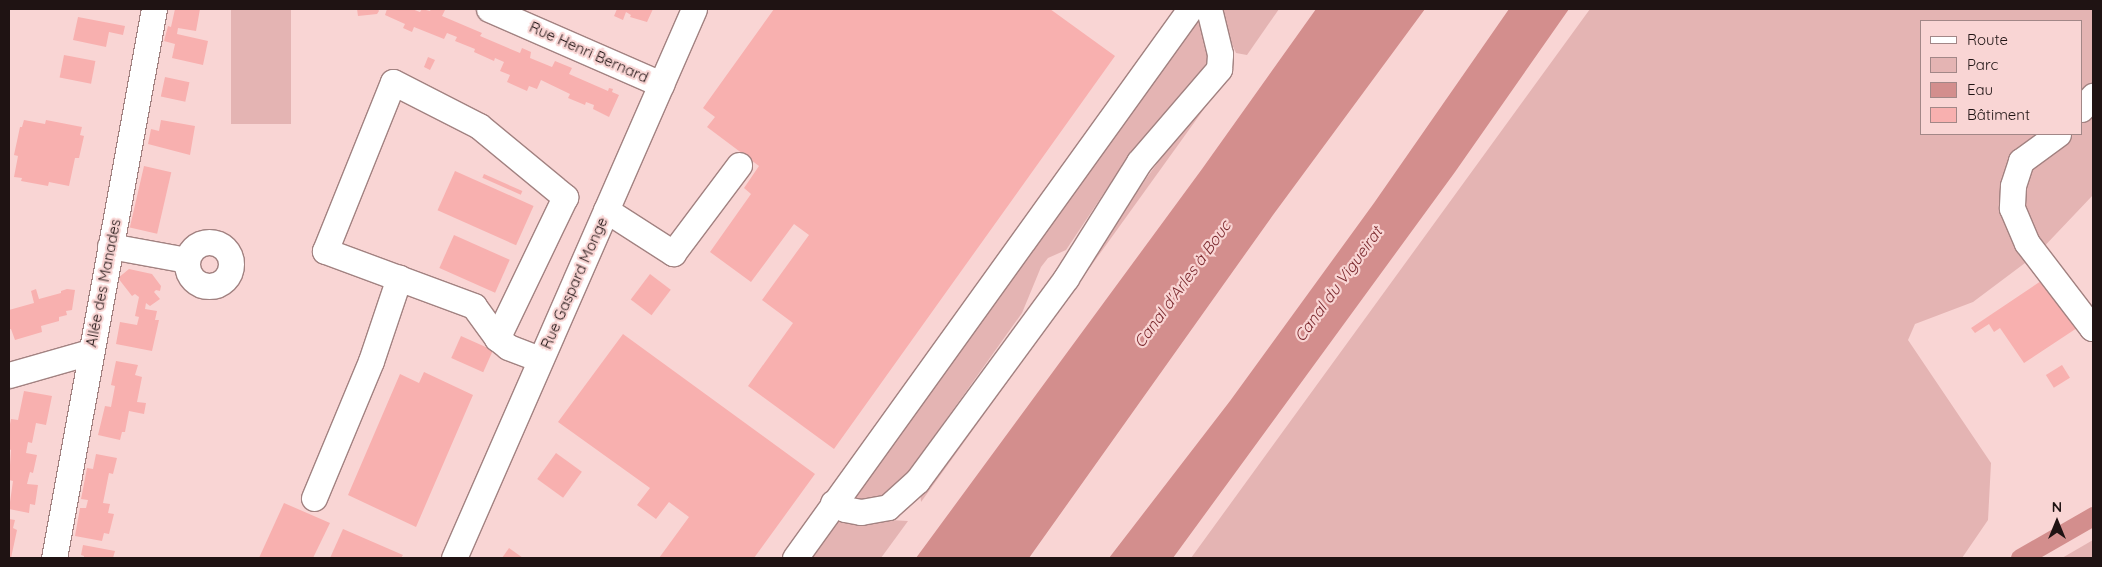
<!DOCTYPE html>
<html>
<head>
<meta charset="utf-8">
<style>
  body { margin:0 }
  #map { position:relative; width:2102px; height:567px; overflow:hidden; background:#f9d5d4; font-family:Quicksand,sans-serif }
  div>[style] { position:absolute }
  .green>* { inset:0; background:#e4b4b3; transform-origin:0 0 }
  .water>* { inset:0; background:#d38e8d }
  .canal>* { height:19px; margin:-9.5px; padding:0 9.5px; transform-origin:9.5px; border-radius:9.5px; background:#d38e8d }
  .building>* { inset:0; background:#f8b0af; transform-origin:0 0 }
  .roads { filter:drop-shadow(1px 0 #a28281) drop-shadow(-1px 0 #a28281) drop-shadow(0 1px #a28281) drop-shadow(0 -1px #a28281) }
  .minor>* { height:25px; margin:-12.5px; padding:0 12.5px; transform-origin:12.5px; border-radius:12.5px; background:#fff }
  .minor>.ring { margin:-12.5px; padding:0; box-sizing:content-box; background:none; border:25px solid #fff; border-radius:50% }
  span { translate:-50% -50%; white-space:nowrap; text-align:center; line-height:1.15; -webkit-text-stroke:4.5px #f9d5d4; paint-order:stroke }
  .street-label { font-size:15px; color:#1f1313 }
  .water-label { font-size:16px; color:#7c2a2f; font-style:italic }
  .frame { position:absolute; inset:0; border:10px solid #1f1313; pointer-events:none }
  .legend { position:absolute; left:1920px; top:20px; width:162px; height:115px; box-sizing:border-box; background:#f9d5d4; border:1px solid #a28787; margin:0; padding:6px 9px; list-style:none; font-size:15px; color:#1f1313 }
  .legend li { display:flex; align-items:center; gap:10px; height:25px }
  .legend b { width:25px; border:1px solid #a28787 }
  .north { position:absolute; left:2032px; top:497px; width:50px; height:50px; -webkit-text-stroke:4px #f9d5d4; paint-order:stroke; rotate:0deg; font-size:14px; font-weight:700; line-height:20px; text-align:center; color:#1f1313 }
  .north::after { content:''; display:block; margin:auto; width:18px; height:22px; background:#1f1313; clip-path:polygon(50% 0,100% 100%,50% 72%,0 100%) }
</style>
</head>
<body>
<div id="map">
  <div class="green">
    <i style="left:231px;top:9px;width:60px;height:115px"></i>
    <i style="clip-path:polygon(1216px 9px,1279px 9px,1247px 55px,1236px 53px)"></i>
    <i style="clip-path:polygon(evenodd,1590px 9px,2093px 9px,2093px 195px,2037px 254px,1973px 302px,1915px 324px,1908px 340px,1991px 463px,1988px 520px,1962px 558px,1191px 558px,1590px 9px,1921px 21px,2081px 21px,2081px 134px,1921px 134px,1921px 21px)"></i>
    <i style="clip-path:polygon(1198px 15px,1209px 54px,1205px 67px,1116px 175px,1066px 250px,1048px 258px,1041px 267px,1022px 313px,940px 428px,909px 478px,884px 500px,855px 506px,851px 488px)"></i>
    <i style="clip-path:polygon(1222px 74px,1227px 77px,921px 502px,920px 490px)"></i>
    <i style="clip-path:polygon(854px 518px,908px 521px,881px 558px,802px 558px,838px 519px)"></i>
    <i style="clip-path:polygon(2093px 540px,2093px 558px,2062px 558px)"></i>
  </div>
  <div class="water">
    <i style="clip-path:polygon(1316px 9px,1425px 9px,1273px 215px,1029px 558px,916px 558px,1202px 169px)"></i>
    <i style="clip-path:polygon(1509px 9px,1569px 9px,1455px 172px,1173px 558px,1109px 558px,1230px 401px,1374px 203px)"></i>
  </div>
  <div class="canal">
    <i style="left:2020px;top:558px;width:84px;rotate:-29.9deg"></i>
  </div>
  <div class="building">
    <i style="clip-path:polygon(175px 9px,200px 9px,196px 31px,178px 28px,177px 34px,208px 41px,203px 65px,172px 58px,175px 44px,164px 41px,168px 26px,171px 27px)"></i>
    <i style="clip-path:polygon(357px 9px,378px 9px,379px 11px,377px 14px,358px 16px)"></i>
    <i style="clip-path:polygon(387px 9px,412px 9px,420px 12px,422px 9px,430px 11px,431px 9px,441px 9px,445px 10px,442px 16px,482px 33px,480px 36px,520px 53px,522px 48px,531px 52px,530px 58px,552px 67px,555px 61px,572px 68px,569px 74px,608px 91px,609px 88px,613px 89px,612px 92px,619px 95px,609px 117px,593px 109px,594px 105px,586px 102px,585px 105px,568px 98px,570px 94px,541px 80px,537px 89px,529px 86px,527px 91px,507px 82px,510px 75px,500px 71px,504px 62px,495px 58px,494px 61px,474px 52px,475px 49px,455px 41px,457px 37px,447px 33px,444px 39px,414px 27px,412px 32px,403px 28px,405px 24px,385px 15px)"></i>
    <i style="clip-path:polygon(617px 9px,653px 9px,647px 22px,630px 17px,631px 15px,626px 12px,623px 20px,614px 16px)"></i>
    <i style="clip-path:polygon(774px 9px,1050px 9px,1115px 56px,834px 449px,748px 386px,793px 323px,762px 300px,809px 235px,794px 224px,751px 282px,710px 252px,751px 194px,744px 188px,759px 166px,707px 127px,715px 117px,703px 108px)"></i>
    <i style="clip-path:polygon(78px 17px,125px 26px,123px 35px,109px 32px,106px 47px,73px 40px)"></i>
    <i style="left:64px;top:55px;width:32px;height:23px;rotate:11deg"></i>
    <i style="clip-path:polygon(428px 57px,435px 60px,430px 70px,424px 67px)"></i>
    <i style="left:165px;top:77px;width:25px;height:20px;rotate:12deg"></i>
    <i style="clip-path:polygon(24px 120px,45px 124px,46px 120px,82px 127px,80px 135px,84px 136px,79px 158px,75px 158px,69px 186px,49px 182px,48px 186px,21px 181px,22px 178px,14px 177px,18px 156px,14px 155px,20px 127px,22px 127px)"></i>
    <i style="clip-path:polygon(161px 120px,195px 126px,190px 155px,148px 144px,151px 129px,159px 131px)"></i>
    <i style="left:144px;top:166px;width:28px;height:63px;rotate:13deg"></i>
    <i style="left:455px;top:171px;width:86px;height:43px;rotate:24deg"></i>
    <i style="left:484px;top:174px;width:42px;height:4px;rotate:24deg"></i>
    <i style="left:454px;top:235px;width:61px;height:36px;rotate:24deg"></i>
    <i style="clip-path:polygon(129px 269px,152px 274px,161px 286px,160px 291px,156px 290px,154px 292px,160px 299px,150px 306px,146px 303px,145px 309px,157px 311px,155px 320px,159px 320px,152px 351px,116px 344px,120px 322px,137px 325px,139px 317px,135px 316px,139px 297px,135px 294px,132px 296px,118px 278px)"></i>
    <i style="left:650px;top:274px;width:26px;height:32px;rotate:37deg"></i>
    <i style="clip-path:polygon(2044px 279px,2077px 328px,2024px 363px,2000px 328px,1994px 332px,1989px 324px,1975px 333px,1971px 328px)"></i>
    <i style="clip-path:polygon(36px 289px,39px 299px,61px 293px,61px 291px,67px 289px,75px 290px,72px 310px,66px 311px,67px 315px,59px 317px,59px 321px,41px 326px,42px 332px,15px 340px,11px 329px,9px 329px,9px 310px,34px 303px,31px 291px)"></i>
    <i style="clip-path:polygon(623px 334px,815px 474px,754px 558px,659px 558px,689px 517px,669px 502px,656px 519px,637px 505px,650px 488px,558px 422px)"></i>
    <i style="left:461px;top:336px;width:35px;height:24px;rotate:24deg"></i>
    <i style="clip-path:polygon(116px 361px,138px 365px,135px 375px,142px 377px,137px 402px,146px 403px,144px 414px,129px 411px,125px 432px,122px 432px,120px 440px,98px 435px,105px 406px,111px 407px,115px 386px,111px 385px)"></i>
    <i style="left:2062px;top:365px;width:15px;height:19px;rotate:58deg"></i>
    <i style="clip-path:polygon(424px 372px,473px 395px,416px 527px,348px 495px,400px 374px,419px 383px)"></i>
    <i style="clip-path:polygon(24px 391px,52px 396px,46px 425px,36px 423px,32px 443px,28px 442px,26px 453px,37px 455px,33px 473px,30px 472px,27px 484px,38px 485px,35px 505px,30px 504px,29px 513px,9px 509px,13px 481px,9px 480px,11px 450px,9px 449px,9px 429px,11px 419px,18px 420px)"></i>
    <i style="left:556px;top:453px;width:32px;height:32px;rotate:36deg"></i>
    <i style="clip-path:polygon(96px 454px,117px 458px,113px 474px,109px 473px,103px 503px,110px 504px,108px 513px,114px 514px,109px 534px,104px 533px,102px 541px,75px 536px,80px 508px,86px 508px,88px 500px,81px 499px,87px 468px,93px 469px)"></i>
    <i style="clip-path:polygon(284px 503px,330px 523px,313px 558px,259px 558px)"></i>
    <i style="clip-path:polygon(9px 519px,15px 520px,13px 528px,17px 530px,11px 558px,9px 558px)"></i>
    <i style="clip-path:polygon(343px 529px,403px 555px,401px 558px,330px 558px)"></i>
    <i style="clip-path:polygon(83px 545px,115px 551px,113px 558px,84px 558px,84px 556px,81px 555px)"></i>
    <i style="clip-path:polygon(509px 548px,523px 558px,502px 558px)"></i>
  </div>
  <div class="roads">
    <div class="minor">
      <i style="left:489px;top:9px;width:188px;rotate:23.6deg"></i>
      <i style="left:2081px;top:109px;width:18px;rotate:-47deg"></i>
      <i style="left:2058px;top:134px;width:46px;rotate:143.9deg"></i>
      <i style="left:2021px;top:161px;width:26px;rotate:108deg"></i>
      <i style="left:2013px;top:186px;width:22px;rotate:93deg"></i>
      <i style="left:2012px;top:208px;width:38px;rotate:67deg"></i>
      <i style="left:2027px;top:243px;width:107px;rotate:52.6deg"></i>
      <i style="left:2092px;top:328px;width:1px;rotate:-45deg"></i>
      <i style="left:606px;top:210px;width:80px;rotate:32.7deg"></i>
      <i style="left:673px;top:253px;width:110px;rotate:-53.1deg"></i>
      <i class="ring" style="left:187px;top:242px;width:19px;height:19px"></i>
      <i style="left:110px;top:246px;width:78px;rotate:10.3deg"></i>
      <i style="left:497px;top:338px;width:39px;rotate:-126deg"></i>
      <i style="left:474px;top:306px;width:159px;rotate:-159.7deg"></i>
      <i style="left:325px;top:251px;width:182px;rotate:-68.1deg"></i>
      <i style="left:393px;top:82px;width:97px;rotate:27.1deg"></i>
      <i style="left:479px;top:126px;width:112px;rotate:39.5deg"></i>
      <i style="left:565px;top:197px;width:157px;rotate:115.7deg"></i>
      <i style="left:497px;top:338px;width:14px;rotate:39deg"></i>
      <i style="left:508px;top:347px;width:34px;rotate:21deg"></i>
      <i style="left:9px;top:375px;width:84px;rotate:-15.9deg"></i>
      <i style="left:314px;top:498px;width:148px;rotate:-67.4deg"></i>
      <i style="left:371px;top:361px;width:88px;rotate:-71.4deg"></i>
      <i style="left:833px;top:503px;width:13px;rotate:27deg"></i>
      <i style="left:845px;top:509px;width:16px;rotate:11deg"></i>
      <i style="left:861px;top:512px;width:27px;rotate:-10deg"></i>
      <i style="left:888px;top:507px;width:39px;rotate:-42deg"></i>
      <i style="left:917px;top:481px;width:252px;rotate:-53.7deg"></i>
      <i style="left:1066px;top:278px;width:137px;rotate:-57.8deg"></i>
      <i style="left:1139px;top:162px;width:123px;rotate:-49.3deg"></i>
      <i style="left:1219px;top:69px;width:15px;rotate:-86deg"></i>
      <i style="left:1220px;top:54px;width:46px;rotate:-103.7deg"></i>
      <i style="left:54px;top:558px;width:558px;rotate:-79.68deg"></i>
      <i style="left:454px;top:558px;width:599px;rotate:-66.39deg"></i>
      <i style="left:795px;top:558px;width:676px;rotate:-54.27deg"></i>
    </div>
  </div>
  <div class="street-label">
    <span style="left:589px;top:52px;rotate:24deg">Rue Henri Bernard</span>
    <span style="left:103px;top:283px;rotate:-79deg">Allée des Manades</span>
    <span style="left:574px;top:283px;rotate:-66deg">Rue Gaspard Monge</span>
  </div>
  <div class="water-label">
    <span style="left:1182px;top:284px;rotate:-54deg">Canal d'Arles à Bouc</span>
    <span style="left:1338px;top:284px;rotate:-54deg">Canal du Vigueirat</span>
  </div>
  <div class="frame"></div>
  <ul class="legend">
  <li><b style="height:6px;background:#fff"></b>Route</li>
  <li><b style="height:14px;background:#e4b4b3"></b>Parc</li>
  <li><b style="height:14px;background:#d38e8d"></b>Eau</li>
  <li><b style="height:14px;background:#f8b0af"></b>Bâtiment</li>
  </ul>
  <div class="north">N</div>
</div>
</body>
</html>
